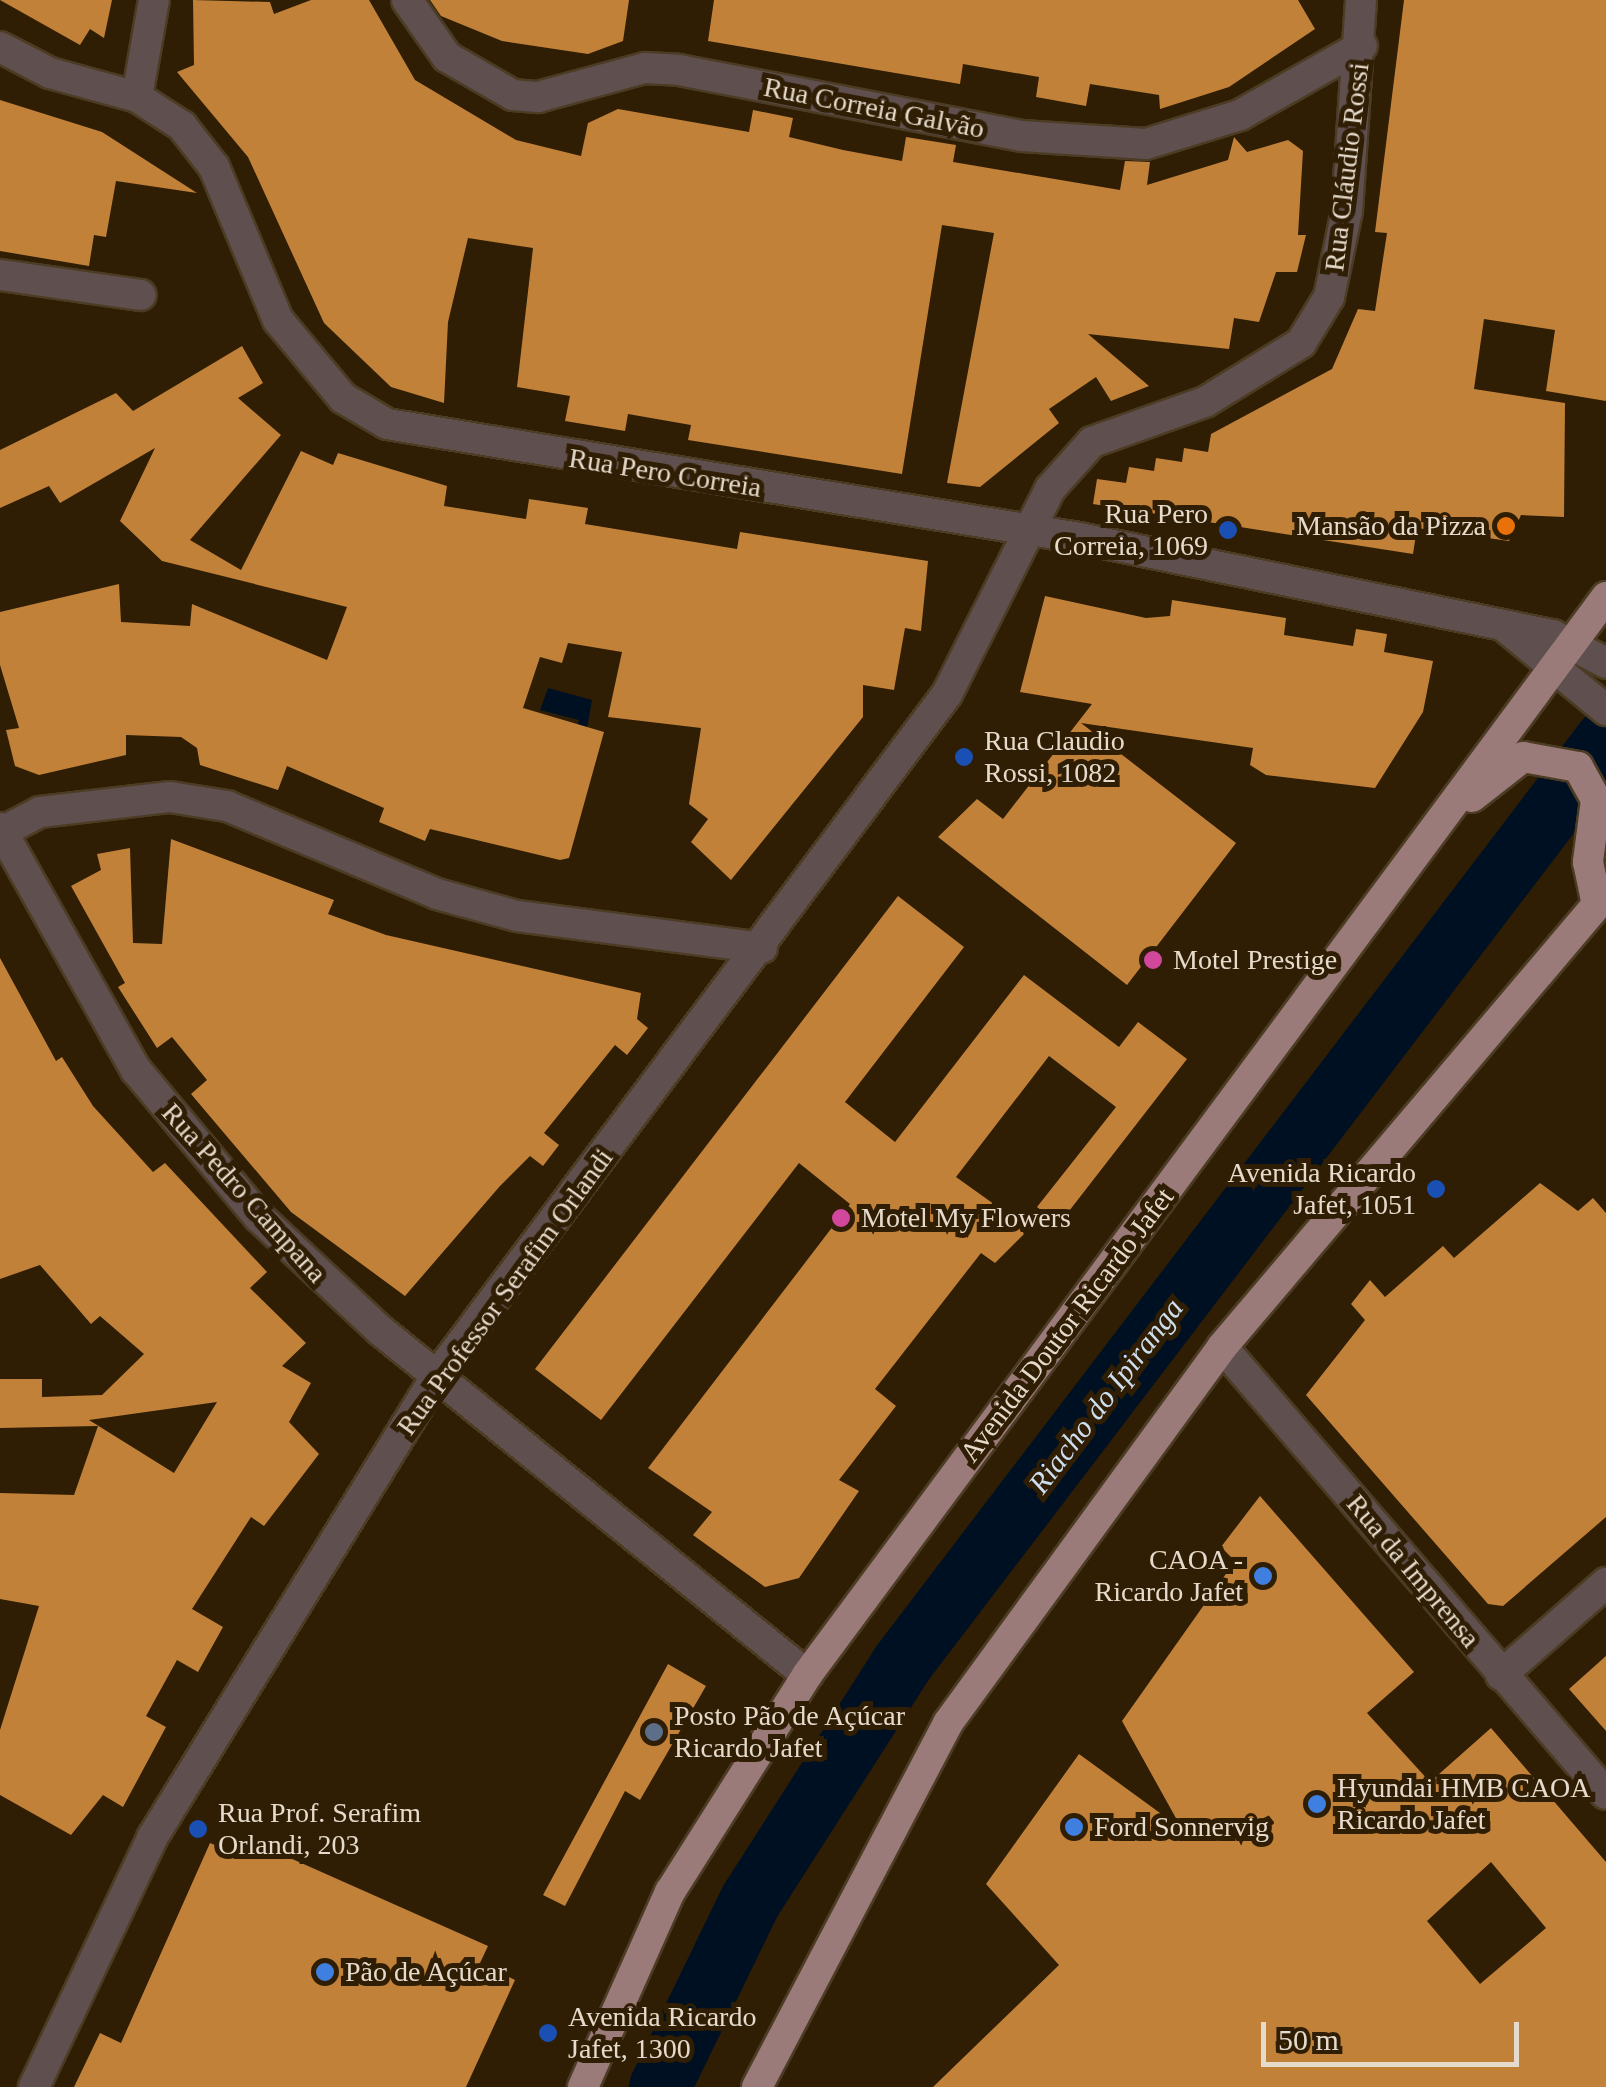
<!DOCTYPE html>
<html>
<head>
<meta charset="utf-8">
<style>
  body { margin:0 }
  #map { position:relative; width:1606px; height:2087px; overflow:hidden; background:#2f1e04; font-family:Georgia,serif }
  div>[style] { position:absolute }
  .water>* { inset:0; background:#001023 }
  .river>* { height:62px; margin:-31px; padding:0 31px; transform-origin:31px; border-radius:31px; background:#001023 }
  .building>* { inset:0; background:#c28139 }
  .roads { filter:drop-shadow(2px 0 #4c3c24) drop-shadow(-2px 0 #4c3c24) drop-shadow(0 2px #4c3c24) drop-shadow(0 -2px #4c3c24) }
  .minor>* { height:30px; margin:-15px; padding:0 15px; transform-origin:15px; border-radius:15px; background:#5f4f4e }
  .major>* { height:30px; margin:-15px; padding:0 15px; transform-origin:15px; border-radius:15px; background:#9b7b79 }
  .dots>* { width:28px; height:28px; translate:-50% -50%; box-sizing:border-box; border:5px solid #2f1e04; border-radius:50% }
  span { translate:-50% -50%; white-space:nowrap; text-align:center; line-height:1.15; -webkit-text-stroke:10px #2f1e04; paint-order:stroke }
  .street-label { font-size:28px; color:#e5dacb }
  .poi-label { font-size:28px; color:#e5dacb }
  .right { translate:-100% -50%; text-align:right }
  .left { translate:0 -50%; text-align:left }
  .water-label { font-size:30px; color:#cddeef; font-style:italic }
  .scale { position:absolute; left:1261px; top:2022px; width:258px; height:45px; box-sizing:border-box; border:5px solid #e5dacb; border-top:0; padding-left:12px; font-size:30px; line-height:35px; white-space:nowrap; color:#e5dacb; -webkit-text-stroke:8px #2f1e04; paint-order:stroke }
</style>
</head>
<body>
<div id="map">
  <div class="water">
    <i style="clip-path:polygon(548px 688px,592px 700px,586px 734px,576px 731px,579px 720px,540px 710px)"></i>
  </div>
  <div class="river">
    <i style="left:660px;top:2087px;width:208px;rotate:-64.1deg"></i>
    <i style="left:751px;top:1900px;width:279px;rotate:-57.4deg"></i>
    <i style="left:901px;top:1665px;width:1163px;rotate:-52.69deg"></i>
  </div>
  <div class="building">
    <i style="clip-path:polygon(0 0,112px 0,104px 38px,90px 29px,80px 45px)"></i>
    <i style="clip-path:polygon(193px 0,270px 2px,274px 14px,311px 0,369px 0,415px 80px,516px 140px,581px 156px,588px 123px,618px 109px,749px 132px,753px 110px,793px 118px,789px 137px,843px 150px,902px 161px,906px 137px,956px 145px,953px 162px,1120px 190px,1125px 161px,1150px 162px,1147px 185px,1228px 160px,1234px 137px,1247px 152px,1288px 140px,1303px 151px,1298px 235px,1306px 235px,1297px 272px,1276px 272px,1259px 322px,1234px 318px,1229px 349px,1088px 334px,1149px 386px,1111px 401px,1096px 377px,1049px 409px,1059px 423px,980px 487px,947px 483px,994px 233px,942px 225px,902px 474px,688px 440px,691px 425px,628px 414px,625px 431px,565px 421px,570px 396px,517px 387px,533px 248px,468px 238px,448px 322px,444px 403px,391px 387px,324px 323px,248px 157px,177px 72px,194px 65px)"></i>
    <i style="clip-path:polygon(430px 0,629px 0,623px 41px,588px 54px,502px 41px,441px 16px)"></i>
    <i style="clip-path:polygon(714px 0,1298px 0,1315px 29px,1229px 87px,1160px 109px,1159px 95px,1090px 84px,1086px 106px,1036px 97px,1039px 77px,963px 64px,960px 84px,708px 41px)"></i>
    <i style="clip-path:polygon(1404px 0,1606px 0,1606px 401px,1546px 391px,1555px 330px,1484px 319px,1474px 389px,1565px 403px,1564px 517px,1521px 515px,1509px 541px,1417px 528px,1413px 554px,1093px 504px,1097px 479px,1126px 483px,1129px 467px,1154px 471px,1156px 458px,1182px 462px,1184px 448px,1208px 452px,1211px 434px,1332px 369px,1358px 309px,1375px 311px,1387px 233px,1375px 232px)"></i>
    <i style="clip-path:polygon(0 100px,102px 132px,197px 193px,116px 181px,106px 237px,94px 235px,89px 266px,0 251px)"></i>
    <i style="clip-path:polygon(242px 346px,263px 383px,238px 398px,281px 435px,190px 540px,241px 570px,301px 451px,333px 465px,338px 453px,447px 486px,444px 506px,526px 519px,529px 499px,588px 508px,585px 524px,737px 549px,740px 532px,928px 561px,921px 631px,905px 628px,894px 690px,863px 685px,863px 717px,731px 880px,691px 842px,708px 819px,689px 804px,701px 728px,608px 717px,622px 652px,568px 643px,562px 663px,540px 657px,523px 708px,604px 732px,569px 858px,560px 860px,430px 829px,425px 841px,379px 822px,384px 808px,287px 766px,278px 790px,200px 765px,197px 748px,181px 737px,126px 735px,126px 755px,39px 775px,15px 766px,6px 730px,19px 728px,0 665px,0 612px,119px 584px,121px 622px,190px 626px,192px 604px,327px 660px,347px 607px,162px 561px,120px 521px,155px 448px,60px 503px,49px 486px,0 508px,0 450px,116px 393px,133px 411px)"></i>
    <i style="clip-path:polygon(1045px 596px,1146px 618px,1170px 616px,1172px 600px,1286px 618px,1284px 635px,1353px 646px,1356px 629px,1387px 634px,1384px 652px,1433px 661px,1423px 712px,1375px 788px,1266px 775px,1250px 765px,1253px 748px,1081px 723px,1236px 843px,1127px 985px,938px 837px,977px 799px,1003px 819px,1092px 704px,1020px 692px)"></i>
    <i style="clip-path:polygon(171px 839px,334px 900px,328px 914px,386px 935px,641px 993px,637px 1019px,648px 1028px,627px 1055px,615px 1045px,544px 1133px,559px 1145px,543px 1166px,530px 1156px,500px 1186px,405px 1296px,291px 1212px,191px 1094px,207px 1080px,172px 1037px,157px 1048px,118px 987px,125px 983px,71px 886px,101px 870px,97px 854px,130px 848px,133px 943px,162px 944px)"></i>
    <i style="clip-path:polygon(898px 896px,964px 947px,845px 1102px,895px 1142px,1024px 975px,1119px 1047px,1138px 1022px,1187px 1059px,1059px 1224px,1037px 1207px,1116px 1107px,1049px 1056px,956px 1177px,1029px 1229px,995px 1263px,981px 1253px,875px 1389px,896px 1406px,839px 1480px,859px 1491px,799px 1578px,765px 1587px,693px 1535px,712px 1512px,648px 1468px,850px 1204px,799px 1163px,601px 1420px,535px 1369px)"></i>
    <i style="clip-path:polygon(evenodd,0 958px,56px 1061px,62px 1057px,93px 1106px,153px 1172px,165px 1163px,267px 1272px,250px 1288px,306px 1343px,282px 1366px,311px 1383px,289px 1422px,319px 1454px,264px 1526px,251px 1517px,192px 1609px,223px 1627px,198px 1672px,177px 1660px,146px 1716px,166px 1727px,123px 1807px,103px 1795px,71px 1835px,0 1795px,0 1730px,39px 1606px,0 1599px,0 1493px,74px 1495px,98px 1426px,0 1428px,0 1379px,42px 1379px,42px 1397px,102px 1395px,144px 1354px,100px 1316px,91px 1324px,40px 1265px,0 1279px,0 958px,217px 1402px,174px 1473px,89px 1420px,217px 1402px)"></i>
    <i style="clip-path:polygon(1540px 1183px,1578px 1211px,1593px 1198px,1606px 1213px,1606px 1517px,1503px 1606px,1488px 1604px,1306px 1395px,1365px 1320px,1351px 1304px,1370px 1280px,1385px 1297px,1443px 1246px,1454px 1258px)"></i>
    <i style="clip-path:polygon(evenodd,1260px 1496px,1414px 1672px,1367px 1713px,1430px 1782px,1491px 1728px,1606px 1862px,1606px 2087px,933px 2087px,1059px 1965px,986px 1884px,1079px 1754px,1182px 1829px,1122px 1721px,1235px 1561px,1221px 1547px,1260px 1496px,1491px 1862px,1546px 1928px,1480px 1984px,1427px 1921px,1491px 1862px)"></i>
    <i style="clip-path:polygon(1606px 1656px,1606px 1731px,1569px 1689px)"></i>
    <i style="clip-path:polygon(668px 1664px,706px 1686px,640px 1800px,625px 1791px,565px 1906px,543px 1895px)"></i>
    <i style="clip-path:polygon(247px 1839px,488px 1946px,480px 1963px,515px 1980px,466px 2087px,74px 2087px,100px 2033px,121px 2043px,210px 1843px,240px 1855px)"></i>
  </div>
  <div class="roads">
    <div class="minor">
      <i style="left:407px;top:0;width:70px;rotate:54.9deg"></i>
      <i style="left:447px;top:57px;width:76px;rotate:29.9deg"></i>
      <i style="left:513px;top:95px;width:25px;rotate:5deg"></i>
      <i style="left:538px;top:97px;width:111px;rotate:-15.2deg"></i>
      <i style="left:645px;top:68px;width:34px;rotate:3deg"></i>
      <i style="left:679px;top:70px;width:349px;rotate:10.9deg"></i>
      <i style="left:1022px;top:136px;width:124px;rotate:3.7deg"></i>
      <i style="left:1146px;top:144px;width:98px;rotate:-17.1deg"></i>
      <i style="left:1240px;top:115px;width:140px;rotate:-29.5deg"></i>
      <i style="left:0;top:47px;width:56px;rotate:27.5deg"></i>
      <i style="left:50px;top:73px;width:90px;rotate:15.4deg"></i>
      <i style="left:137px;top:97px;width:54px;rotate:32.8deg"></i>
      <i style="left:182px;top:126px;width:52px;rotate:52deg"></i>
      <i style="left:214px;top:167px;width:166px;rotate:67.3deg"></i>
      <i style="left:278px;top:320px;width:102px;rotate:50.2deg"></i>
      <i style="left:343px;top:398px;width:51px;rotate:30.6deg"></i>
      <i style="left:387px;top:424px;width:701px;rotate:9.35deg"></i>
      <i style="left:1079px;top:538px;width:484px;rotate:11.6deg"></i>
      <i style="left:1553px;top:635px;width:60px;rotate:27.8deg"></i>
      <i style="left:137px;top:97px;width:98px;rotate:-80.1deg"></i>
      <i style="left:0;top:275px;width:142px;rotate:8.1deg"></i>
      <i style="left:1505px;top:627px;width:131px;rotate:39.4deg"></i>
      <i style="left:0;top:828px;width:278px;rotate:60.7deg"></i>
      <i style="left:136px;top:1070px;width:192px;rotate:50.1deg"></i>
      <i style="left:259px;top:1217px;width:167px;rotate:43.1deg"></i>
      <i style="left:381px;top:1331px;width:548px;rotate:38.92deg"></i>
      <i style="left:0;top:833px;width:45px;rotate:-27.7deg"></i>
      <i style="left:40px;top:812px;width:131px;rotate:-6.6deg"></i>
      <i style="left:170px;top:797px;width:58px;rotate:9deg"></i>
      <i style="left:227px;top:806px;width:228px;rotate:22.7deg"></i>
      <i style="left:437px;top:894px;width:83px;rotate:15.4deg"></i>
      <i style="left:517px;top:916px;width:247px;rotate:7.4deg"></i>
      <i style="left:1222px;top:1347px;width:589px;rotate:49.34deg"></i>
      <i style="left:1501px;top:1675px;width:140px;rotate:-41.2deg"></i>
      <i style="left:34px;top:2087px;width:276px;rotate:-64.6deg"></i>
      <i style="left:152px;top:1838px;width:541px;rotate:-58.36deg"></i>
      <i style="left:436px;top:1377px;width:853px;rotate:-53.2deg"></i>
      <i style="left:947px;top:694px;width:229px;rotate:-63.3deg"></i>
      <i style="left:1050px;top:489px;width:63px;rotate:-48.2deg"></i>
      <i style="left:1092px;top:442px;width:120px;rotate:-19.5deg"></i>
      <i style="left:1205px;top:402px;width:113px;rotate:-31.6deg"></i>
      <i style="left:1301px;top:343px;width:54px;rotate:-58.7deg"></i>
      <i style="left:1329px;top:297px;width:88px;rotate:-78.2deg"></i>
      <i style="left:1347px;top:211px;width:211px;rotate:-86.2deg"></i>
    </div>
    <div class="major">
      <i style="left:1472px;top:797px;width:65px;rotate:-38.1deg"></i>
      <i style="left:1523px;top:757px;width:56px;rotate:10.3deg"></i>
      <i style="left:1578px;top:767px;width:38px;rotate:61deg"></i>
      <i style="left:1596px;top:800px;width:63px;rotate:97.4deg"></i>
      <i style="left:1588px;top:862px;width:44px;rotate:78.2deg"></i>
      <i style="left:583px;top:2087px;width:214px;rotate:-66deg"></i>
      <i style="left:670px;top:1892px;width:257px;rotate:-57.7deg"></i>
      <i style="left:807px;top:1675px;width:1342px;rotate:-53.45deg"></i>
      <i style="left:757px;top:2087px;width:411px;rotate:-62.3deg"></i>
      <i style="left:948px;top:1723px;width:465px;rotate:-53.9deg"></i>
      <i style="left:1222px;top:1347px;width:594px;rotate:-49.71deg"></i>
    </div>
  </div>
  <div class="dots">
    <i style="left:1506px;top:526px;background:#e8710a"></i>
    <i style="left:1228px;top:530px;background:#1a4fb4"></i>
    <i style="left:964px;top:757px;background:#1a4fb4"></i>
    <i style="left:1153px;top:960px;background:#d1479c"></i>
    <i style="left:1436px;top:1189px;background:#1a4fb4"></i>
    <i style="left:841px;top:1218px;background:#d1479c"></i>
    <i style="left:1263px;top:1576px;background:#3f7fe0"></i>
    <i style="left:654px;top:1732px;background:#5c6f8a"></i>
    <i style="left:1317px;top:1804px;background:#3f7fe0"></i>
    <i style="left:1074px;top:1827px;background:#3f7fe0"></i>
    <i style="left:198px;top:1829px;background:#1a4fb4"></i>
    <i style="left:325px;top:1972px;background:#3f7fe0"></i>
    <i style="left:548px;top:2033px;background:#1a4fb4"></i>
  </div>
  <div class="street-label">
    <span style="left:874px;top:108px;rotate:11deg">Rua Correia Galvão</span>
    <span style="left:1347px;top:167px;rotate:-83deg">Rua Cláudio Rossi</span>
    <span style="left:665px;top:473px;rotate:9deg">Rua Pero Correia</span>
    <span style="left:244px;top:1193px;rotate:48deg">Rua Pedro Campana</span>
    <span style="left:505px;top:1292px;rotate:-54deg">Rua Professor Serafim Orlandi</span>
    <span style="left:1067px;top:1325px;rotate:-53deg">Avenida Doutor Ricardo Jafet</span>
    <span style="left:1413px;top:1571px;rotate:50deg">Rua da Imprensa</span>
  </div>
  <div class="poi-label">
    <span class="right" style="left:1208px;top:530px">Rua Pero<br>Correia, 1069</span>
    <span class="right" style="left:1486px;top:526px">Mansão da Pizza</span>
    <span class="left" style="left:984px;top:757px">Rua Claudio<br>Rossi, 1082</span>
    <span class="left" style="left:1173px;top:960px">Motel Prestige</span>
    <span class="right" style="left:1416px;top:1189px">Avenida Ricardo<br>Jafet, 1051</span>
    <span class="left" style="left:861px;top:1218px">Motel My Flowers</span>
    <span class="right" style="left:1243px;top:1576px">CAOA -<br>Ricardo Jafet</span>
    <span class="left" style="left:674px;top:1732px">Posto Pão de Açúcar<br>Ricardo Jafet</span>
    <span class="left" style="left:1337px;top:1804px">Hyundai HMB CAOA<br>Ricardo Jafet</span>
    <span class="left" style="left:218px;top:1829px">Rua Prof. Serafim<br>Orlandi, 203</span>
    <span class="left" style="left:1094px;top:1827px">Ford Sonnervig</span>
    <span class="left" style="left:345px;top:1972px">Pão de Açúcar</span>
    <span class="left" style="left:568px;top:2033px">Avenida Ricardo<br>Jafet, 1300</span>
  </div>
  <div class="water-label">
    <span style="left:1106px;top:1396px;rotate:-53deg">Riacho do Ipiranga</span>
  </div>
  <div class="scale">50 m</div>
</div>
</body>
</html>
